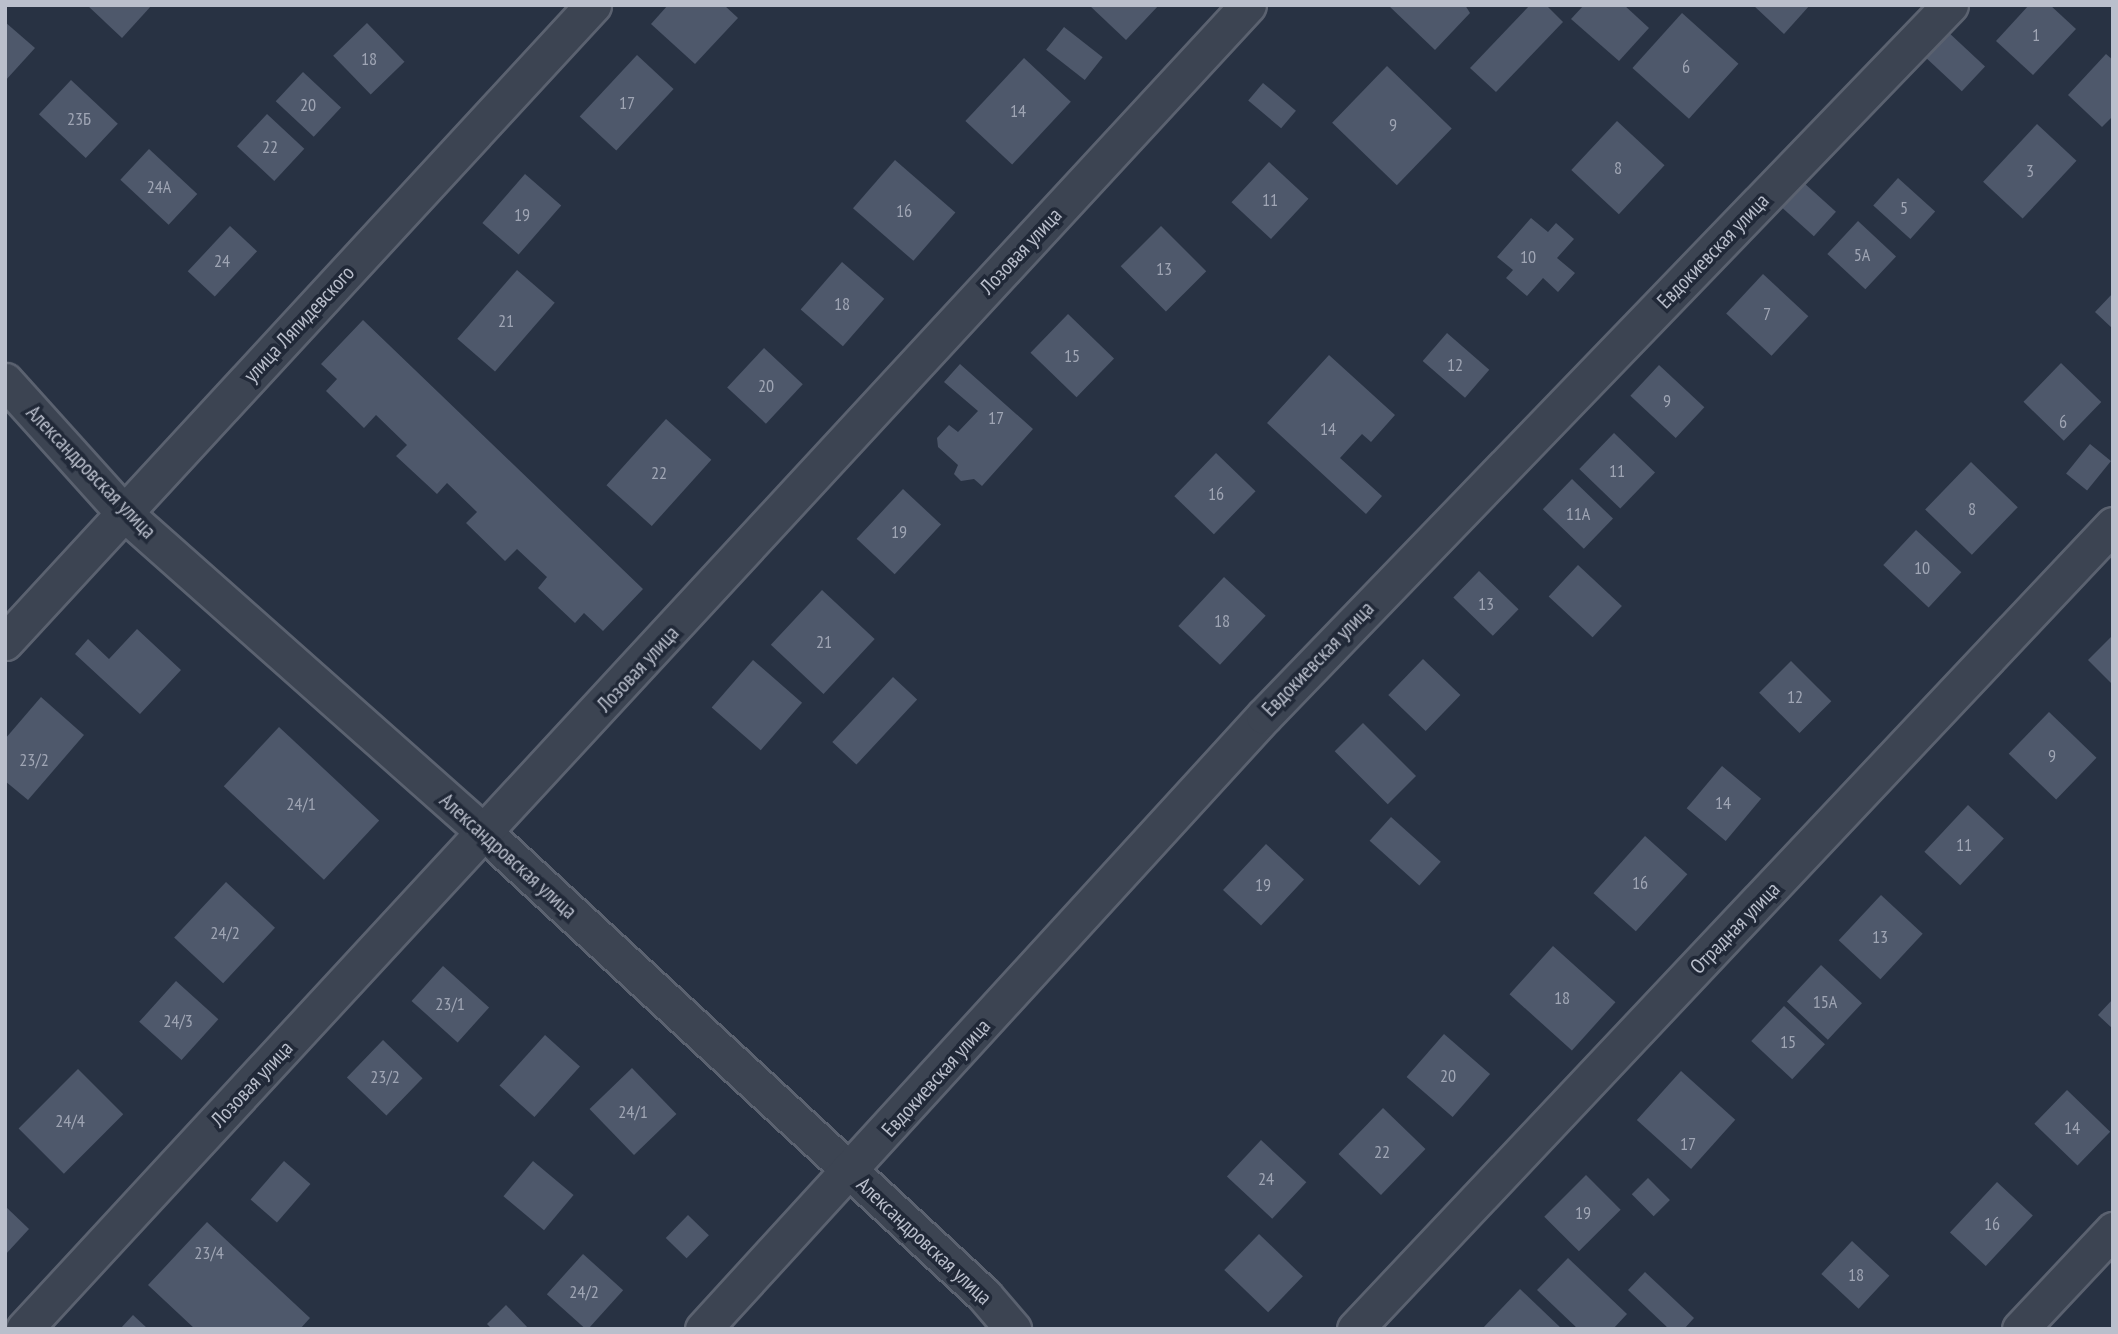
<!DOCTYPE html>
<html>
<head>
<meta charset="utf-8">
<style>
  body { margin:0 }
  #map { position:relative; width:2118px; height:1334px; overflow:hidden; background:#283243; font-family:"PT Sans Narrow",sans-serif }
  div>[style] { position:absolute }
  .building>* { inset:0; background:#4e586b; transform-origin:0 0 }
  .roads { filter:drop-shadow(2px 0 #5b6270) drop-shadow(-2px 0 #5b6270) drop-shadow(0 2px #5b6270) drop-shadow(0 -2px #5b6270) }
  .minor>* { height:35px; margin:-17.5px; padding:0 17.5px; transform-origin:17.5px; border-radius:17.5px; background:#3c4452 }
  span { translate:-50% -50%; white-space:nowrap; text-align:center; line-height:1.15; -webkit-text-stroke:7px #212938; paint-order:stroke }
  .number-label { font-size:18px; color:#9fa5b4 }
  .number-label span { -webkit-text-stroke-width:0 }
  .street-label { font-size:21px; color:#babfcc }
  .frame { position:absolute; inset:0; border:7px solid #babfcc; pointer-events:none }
</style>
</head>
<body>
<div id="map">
  <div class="building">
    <i style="clip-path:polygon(87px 5px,152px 5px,122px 38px)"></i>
    <i style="clip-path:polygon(668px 5px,724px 5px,738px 18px,695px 64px,651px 24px)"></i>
    <i style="clip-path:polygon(1089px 5px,1159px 5px,1126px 40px)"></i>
    <i style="clip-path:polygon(1388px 5px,1465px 5px,1470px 13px,1435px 50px)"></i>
    <i style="clip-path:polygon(1530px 5px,1546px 5px,1563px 22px,1496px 92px,1470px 68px)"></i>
    <i style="clip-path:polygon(1584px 5px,1624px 5px,1649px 28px,1619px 61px,1571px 19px)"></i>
    <i style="clip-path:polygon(1753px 5px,1810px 5px,1784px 34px)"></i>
    <i style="clip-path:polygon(2029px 5px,2050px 5px,2076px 29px,2033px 75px,1996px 41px)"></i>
    <i style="left:1682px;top:13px;width:76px;height:74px;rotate:42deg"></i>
    <i style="clip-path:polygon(5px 22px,35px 48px,5px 81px)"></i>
    <i style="left:367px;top:23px;width:54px;height:47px;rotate:46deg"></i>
    <i style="left:1064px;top:27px;width:49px;height:29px;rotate:38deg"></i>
    <i style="left:1947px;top:31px;width:52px;height:34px;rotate:43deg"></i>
    <i style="clip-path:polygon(2106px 54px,2113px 60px,2113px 116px,2102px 127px,2068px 95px)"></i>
    <i style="left:637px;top:55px;width:50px;height:84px;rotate:43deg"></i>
    <i style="left:1024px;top:58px;width:64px;height:86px;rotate:43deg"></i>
    <i style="left:1387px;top:66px;width:90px;height:79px;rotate:44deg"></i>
    <i style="left:303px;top:72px;width:52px;height:40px;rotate:43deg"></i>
    <i style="left:71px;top:80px;width:64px;height:47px;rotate:43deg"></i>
    <i style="left:1263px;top:83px;width:43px;height:23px;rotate:40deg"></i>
    <i style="left:267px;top:114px;width:51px;height:44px;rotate:43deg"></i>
    <i style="left:1617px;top:121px;width:65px;height:67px;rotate:43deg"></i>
    <i style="left:2037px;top:124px;width:54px;height:79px;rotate:43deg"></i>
    <i style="left:149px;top:149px;width:66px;height:42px;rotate:43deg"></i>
    <i style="left:895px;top:160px;width:80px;height:64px;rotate:41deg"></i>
    <i style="left:1269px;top:162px;width:54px;height:55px;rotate:43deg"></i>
    <i style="left:525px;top:174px;width:48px;height:65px;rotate:41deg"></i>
    <i style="left:1898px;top:178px;width:50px;height:37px;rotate:42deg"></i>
    <i style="left:1804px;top:183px;width:43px;height:33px;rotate:42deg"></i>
    <i style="clip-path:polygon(1531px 218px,1548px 232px,1556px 223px,1574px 239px,1557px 258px,1575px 273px,1558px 292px,1543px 278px,1527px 296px,1506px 278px,1513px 270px,1497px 257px)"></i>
    <i style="left:1858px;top:221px;width:52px;height:45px;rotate:43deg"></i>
    <i style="left:230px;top:226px;width:37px;height:62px;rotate:43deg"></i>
    <i style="left:1161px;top:226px;width:64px;height:57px;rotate:45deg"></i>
    <i style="left:842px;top:262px;width:56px;height:63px;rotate:41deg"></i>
    <i style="left:517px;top:270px;width:50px;height:91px;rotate:41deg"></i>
    <i style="left:1763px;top:274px;width:62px;height:54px;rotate:43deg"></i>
    <i style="clip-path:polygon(2113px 293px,2113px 329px,2095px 312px)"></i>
    <i style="left:1068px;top:314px;width:64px;height:54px;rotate:44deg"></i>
    <i style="clip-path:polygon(363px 320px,643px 589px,603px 631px,584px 613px,575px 623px,538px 588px,547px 577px,517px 549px,505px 561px,466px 523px,477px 512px,447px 483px,437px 494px,396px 456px,407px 445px,376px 415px,364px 428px,326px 391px,337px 379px,321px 364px)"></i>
    <i style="left:1447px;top:333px;width:56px;height:37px;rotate:41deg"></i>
    <i style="left:764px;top:348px;width:53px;height:54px;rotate:43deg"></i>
    <i style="clip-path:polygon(1329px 355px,1395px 415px,1371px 442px,1362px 434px,1340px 458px,1382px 496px,1366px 514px,1267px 423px)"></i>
    <i style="left:2061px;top:363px;width:56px;height:54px;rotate:44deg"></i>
    <i style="clip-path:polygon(960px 364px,1033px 429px,982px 486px,974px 479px,961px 481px,954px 474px,958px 465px,938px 447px,937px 438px,949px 425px,958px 432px,978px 411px,944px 382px)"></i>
    <i style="left:1659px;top:365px;width:62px;height:42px;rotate:43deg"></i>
    <i style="left:666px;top:419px;width:61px;height:89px;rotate:42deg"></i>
    <i style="left:1614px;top:433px;width:57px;height:50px;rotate:44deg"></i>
    <i style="left:2090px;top:444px;width:27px;height:38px;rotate:39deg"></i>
    <i style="left:1216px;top:453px;width:55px;height:60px;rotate:44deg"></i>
    <i style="left:1971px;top:462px;width:65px;height:66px;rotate:44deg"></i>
    <i style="left:1572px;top:479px;width:57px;height:42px;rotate:44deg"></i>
    <i style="left:903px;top:489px;width:52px;height:68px;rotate:43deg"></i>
    <i style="left:1916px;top:530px;width:62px;height:48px;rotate:43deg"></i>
    <i style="left:1578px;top:565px;width:60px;height:43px;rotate:43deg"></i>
    <i style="left:1479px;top:571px;width:55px;height:37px;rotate:44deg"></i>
    <i style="left:1224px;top:577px;width:57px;height:67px;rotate:43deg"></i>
    <i style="left:822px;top:590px;width:72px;height:75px;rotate:43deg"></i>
    <i style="clip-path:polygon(137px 629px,181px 670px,140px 714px,75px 654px,88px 639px,109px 659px)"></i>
    <i style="clip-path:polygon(2113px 635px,2113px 685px,2088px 660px)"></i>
    <i style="left:1423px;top:659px;width:52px;height:50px;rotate:44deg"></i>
    <i style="left:753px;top:660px;width:65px;height:63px;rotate:41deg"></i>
    <i style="left:1791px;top:661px;width:57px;height:45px;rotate:45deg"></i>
    <i style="left:893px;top:677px;width:33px;height:89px;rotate:43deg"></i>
    <i style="clip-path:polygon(41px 697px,84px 735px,28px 800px,5px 781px,5px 739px)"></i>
    <i style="left:2049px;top:712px;width:66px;height:58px;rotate:44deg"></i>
    <i style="left:1363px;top:723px;width:75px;height:40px;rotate:45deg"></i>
    <i style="left:279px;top:727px;width:137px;height:81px;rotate:43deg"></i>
    <i style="left:1722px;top:766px;width:51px;height:55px;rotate:40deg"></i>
    <i style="left:1968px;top:805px;width:49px;height:64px;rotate:43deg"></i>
    <i style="left:1391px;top:817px;width:67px;height:32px;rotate:42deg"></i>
    <i style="left:1645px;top:836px;width:57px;height:77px;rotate:42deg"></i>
    <i style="left:1266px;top:844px;width:52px;height:63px;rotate:43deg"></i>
    <i style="left:226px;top:882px;width:67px;height:76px;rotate:43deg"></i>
    <i style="left:1881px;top:895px;width:57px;height:62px;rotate:43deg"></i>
    <i style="left:1553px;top:946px;width:84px;height:65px;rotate:42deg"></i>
    <i style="left:1821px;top:965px;width:56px;height:50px;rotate:43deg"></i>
    <i style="left:443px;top:966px;width:62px;height:47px;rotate:42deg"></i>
    <i style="left:176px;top:981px;width:57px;height:55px;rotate:42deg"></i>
    <i style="clip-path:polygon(2113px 999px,2113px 1029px,2098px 1015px)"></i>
    <i style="left:1784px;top:1006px;width:56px;height:48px;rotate:43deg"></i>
    <i style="left:1444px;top:1034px;width:61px;height:57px;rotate:41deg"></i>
    <i style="left:545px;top:1035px;width:47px;height:68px;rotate:42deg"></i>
    <i style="left:383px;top:1040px;width:55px;height:52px;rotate:44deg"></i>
    <i style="left:632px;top:1068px;width:64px;height:59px;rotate:46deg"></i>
    <i style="left:78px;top:1069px;width:64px;height:84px;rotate:45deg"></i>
    <i style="left:1681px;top:1071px;width:73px;height:66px;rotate:42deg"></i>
    <i style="left:2067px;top:1090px;width:60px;height:47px;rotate:44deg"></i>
    <i style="left:1383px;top:1108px;width:59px;height:64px;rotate:44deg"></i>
    <i style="left:1261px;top:1140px;width:62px;height:50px;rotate:43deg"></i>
    <i style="left:284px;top:1161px;width:35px;height:51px;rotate:41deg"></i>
    <i style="left:533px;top:1161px;width:53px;height:46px;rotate:40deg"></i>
    <i style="left:1586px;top:1175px;width:49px;height:59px;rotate:45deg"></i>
    <i style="left:1648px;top:1178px;width:31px;height:23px;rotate:45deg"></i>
    <i style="left:1997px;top:1182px;width:49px;height:69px;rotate:43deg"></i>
    <i style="clip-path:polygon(5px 1206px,29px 1229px,5px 1255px)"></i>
    <i style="left:688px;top:1215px;width:29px;height:32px;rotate:44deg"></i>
    <i style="clip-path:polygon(207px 1222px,310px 1318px,300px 1329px,195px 1329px,148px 1285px)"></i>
    <i style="left:1259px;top:1234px;width:61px;height:50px;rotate:44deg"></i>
    <i style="left:1852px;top:1241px;width:51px;height:45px;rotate:43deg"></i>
    <i style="left:583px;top:1254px;width:54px;height:54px;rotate:42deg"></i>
    <i style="clip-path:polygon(1568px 1258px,1627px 1314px,1613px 1329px,1578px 1329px,1537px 1290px)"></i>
    <i style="clip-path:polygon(1645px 1272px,1694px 1318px,1684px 1329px,1669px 1329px,1628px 1290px)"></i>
    <i style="clip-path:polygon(1520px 1289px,1562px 1329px,1482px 1329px)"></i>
    <i style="clip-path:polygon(506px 1305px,529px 1329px,492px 1329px,487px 1324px)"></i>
    <i style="clip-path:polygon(133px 1315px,148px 1329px,120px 1329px)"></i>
  </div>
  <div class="roads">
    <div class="minor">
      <i style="left:5px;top:381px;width:176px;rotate:48deg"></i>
      <i style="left:123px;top:512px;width:485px;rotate:41.6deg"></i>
      <i style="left:486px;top:834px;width:679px;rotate:42.79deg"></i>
      <i style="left:984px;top:1295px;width:45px;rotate:49.5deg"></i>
      <i style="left:5px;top:642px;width:867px;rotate:-47.29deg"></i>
      <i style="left:24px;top:1329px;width:1803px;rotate:-47.25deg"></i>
      <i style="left:703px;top:1329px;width:831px;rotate:-47.54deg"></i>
      <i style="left:1264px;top:716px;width:988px;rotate:-46.03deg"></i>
      <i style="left:1355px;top:1329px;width:1105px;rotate:-46.69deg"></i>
      <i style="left:2020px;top:1329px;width:136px;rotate:-46.8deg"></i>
    </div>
  </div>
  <div class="number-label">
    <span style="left:2036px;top:35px">1</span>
    <span style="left:369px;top:59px">18</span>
    <span style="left:1686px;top:67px">6</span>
    <span style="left:627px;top:103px">17</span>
    <span style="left:308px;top:105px">20</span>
    <span style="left:1018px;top:111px">14</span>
    <span style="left:79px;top:119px">23Б</span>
    <span style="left:1393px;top:125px">9</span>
    <span style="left:270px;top:147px">22</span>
    <span style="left:1618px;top:168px">8</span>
    <span style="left:2030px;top:171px">3</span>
    <span style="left:159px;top:187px">24А</span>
    <span style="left:1270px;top:200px">11</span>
    <span style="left:1904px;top:208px">5</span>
    <span style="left:904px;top:211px">16</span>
    <span style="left:522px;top:215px">19</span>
    <span style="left:1862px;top:255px">5А</span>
    <span style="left:1528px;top:257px">10</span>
    <span style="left:222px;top:261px">24</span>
    <span style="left:1164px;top:269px">13</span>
    <span style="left:842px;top:304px">18</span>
    <span style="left:1767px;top:314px">7</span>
    <span style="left:506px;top:321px">21</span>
    <span style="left:1072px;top:356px">15</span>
    <span style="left:1455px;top:365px">12</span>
    <span style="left:766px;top:386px">20</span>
    <span style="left:1667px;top:401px">9</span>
    <span style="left:996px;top:418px">17</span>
    <span style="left:2063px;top:422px">6</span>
    <span style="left:1328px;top:429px">14</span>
    <span style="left:1617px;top:471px">11</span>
    <span style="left:659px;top:473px">22</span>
    <span style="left:1216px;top:494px">16</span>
    <span style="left:1972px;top:509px">8</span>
    <span style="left:1578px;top:514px">11А</span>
    <span style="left:899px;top:532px">19</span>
    <span style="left:1922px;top:568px">10</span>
    <span style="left:1486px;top:604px">13</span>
    <span style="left:1222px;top:621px">18</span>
    <span style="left:824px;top:642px">21</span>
    <span style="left:1795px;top:697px">12</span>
    <span style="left:2052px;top:756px">9</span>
    <span style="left:34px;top:760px">23/2</span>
    <span style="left:1723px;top:803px">14</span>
    <span style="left:301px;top:804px">24/1</span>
    <span style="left:1964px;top:845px">11</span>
    <span style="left:1640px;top:883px">16</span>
    <span style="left:1263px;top:885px">19</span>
    <span style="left:225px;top:933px">24/2</span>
    <span style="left:1880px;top:937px">13</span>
    <span style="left:1562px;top:998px">18</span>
    <span style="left:1825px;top:1002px">15А</span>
    <span style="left:450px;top:1004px">23/1</span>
    <span style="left:178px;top:1021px">24/3</span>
    <span style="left:1788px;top:1042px">15</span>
    <span style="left:1448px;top:1076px">20</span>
    <span style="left:385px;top:1077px">23/2</span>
    <span style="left:633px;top:1112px">24/1</span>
    <span style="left:70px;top:1121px">24/4</span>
    <span style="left:2072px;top:1128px">14</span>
    <span style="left:1688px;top:1144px">17</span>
    <span style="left:1382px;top:1152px">22</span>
    <span style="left:1266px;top:1179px">24</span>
    <span style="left:1583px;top:1213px">19</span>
    <span style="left:1992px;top:1224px">16</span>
    <span style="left:209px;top:1253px">23/4</span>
    <span style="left:1856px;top:1275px">18</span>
    <span style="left:584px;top:1292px">24/2</span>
  </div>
  <div class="street-label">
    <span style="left:1021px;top:251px;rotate:-47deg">Лозовая улица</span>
    <span style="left:1713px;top:251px;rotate:-46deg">Евдокиевская улица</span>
    <span style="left:299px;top:324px;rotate:-47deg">улица Ляпидевского</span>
    <span style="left:91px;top:472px;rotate:46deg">Александровская улица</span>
    <span style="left:1318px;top:659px;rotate:-46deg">Евдокиевская улица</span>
    <span style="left:638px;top:669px;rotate:-47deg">Лозовая улица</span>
    <span style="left:508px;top:856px;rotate:42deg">Александровская улица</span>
    <span style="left:1735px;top:928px;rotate:-46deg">Отрадная улица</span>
    <span style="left:936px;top:1078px;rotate:-48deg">Евдокиевская улица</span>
    <span style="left:252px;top:1084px;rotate:-47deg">Лозовая улица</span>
    <span style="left:924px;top:1241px;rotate:43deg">Александровская улица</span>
  </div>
  <div class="frame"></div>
</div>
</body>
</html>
